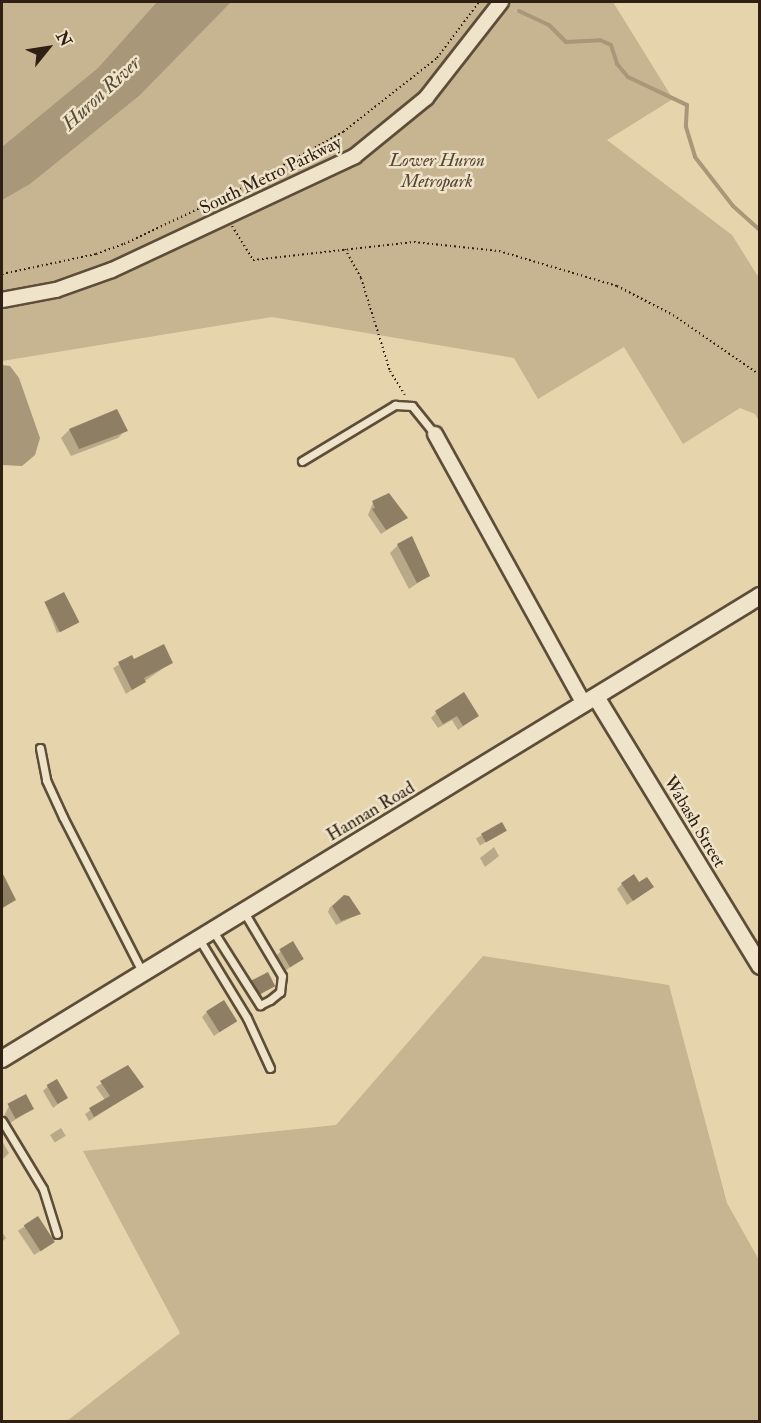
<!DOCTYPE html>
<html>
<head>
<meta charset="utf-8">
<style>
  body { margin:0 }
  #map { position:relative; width:761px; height:1423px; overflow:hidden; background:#e6d4ac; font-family:"IM FELL Double Pica",serif }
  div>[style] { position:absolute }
  .green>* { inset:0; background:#c7b592 }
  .water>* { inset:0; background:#a89778 }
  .shadow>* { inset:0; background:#0003; transform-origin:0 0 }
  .stream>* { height:4px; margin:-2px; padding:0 2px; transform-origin:2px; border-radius:2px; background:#a89778 }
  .building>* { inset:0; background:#8e7e63; transform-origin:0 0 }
  .path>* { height:2px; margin-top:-1px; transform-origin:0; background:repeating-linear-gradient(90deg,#2f2013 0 1.5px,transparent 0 4.5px) }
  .roads { filter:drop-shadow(2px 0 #5d4d39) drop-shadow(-2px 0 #5d4d39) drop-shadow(0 2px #5d4d39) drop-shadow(0 -2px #5d4d39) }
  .service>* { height:7px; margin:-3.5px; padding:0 3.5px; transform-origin:3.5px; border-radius:3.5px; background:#efe3c9 }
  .minor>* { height:14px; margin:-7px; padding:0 7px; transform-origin:7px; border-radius:7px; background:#efe3c9 }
  .tertiary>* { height:16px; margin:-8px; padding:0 8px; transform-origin:8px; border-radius:8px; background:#efe3c9 }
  span { translate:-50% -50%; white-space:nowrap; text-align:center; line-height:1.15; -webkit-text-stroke:5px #efe3c9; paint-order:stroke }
  .park-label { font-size:18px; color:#554533; font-style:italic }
  .street-label { font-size:18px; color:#2f2013 }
  .water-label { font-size:20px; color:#594a36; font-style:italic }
  .frame { position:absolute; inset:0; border:3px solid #2f2013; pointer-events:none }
  .north { position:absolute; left:18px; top:18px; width:60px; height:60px; -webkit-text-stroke:4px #efe3c9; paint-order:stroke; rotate:60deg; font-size:16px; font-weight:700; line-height:24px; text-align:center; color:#2f2013 }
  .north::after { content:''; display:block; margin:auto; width:21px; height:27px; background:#2f2013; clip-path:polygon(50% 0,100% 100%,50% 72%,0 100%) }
</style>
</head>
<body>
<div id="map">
  <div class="green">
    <i style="clip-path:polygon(2px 2px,613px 2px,673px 99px,607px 140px,732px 235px,759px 278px,759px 421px,755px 414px,740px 408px,683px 444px,624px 347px,538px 399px,514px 358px,272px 317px,2px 361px)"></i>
    <i style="clip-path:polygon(483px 956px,669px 985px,727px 1203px,759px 1260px,759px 1421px,67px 1421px,180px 1333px,83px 1151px,336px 1125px)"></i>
  </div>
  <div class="water">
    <i style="clip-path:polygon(157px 2px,231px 2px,140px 95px,30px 184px,2px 200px,2px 147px,98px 68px)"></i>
    <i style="clip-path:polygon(2px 365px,10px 366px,19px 378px,40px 438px,35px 455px,22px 466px,2px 465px)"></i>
  </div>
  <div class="shadow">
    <i style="clip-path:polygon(116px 411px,126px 430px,118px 438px,71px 456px,61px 438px,69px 430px)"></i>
    <i style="clip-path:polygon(373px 503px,406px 518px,381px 534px,368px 515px)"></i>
    <i style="clip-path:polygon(398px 545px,428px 576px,409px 589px,390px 553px)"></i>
    <i style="clip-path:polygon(45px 603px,75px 624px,57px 633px)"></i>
    <i style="clip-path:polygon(132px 657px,134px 661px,171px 663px,126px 694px,113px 668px)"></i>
    <i style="clip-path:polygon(436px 713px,477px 716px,458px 730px,452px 720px,438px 728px,431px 718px)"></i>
    <i style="left:501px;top:824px;width:8px;height:29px;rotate:60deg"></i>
    <i style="clip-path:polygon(494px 847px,499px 856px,485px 867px,480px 858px)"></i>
    <i style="clip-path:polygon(2px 879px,14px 900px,2px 909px)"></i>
    <i style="clip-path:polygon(622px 884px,652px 887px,627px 905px,617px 889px)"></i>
    <i style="clip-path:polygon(349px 897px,359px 914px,336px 925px,328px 912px,330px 907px)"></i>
    <i style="clip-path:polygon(281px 951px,302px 959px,285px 971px,276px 956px)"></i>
    <i style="clip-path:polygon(253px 983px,273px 985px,255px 999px,248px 988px)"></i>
    <i style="clip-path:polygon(207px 1012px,235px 1021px,214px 1036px,202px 1017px)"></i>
    <i style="clip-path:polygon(128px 1067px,142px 1087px,89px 1121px,85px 1114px,105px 1100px,96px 1087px)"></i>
    <i style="clip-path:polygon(48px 1086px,66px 1098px,53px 1108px,43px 1091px)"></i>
    <i style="clip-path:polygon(9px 1106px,32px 1109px,4px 1127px,2px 1120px)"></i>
    <i style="left:61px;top:1128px;width:9px;height:13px;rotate:58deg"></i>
    <i style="clip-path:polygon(2px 1141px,9px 1153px,2px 1160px)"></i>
    <i style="left:37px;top:1218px;width:29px;height:23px;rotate:56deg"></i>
    <i style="clip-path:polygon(2px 1232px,6px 1238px,2px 1242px)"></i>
  </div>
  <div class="stream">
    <i style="left:519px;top:11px;width:33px;rotate:25deg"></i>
    <i style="left:549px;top:25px;width:24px;rotate:45deg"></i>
    <i style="left:566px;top:42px;width:34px;rotate:-3deg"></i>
    <i style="left:600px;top:40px;width:12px;rotate:24deg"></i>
    <i style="left:611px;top:45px;width:20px;rotate:72deg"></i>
    <i style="left:617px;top:64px;width:17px;rotate:50deg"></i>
    <i style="left:628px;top:77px;width:65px;rotate:25.4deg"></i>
    <i style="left:687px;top:105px;width:22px;rotate:93deg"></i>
    <i style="left:686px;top:127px;width:31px;rotate:73deg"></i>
    <i style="left:695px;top:157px;width:62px;rotate:52.2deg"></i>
    <i style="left:733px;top:206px;width:36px;rotate:42deg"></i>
  </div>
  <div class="building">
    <i style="clip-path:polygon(117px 409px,128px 431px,79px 449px,69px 429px)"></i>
    <i style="clip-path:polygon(389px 493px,408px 518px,386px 530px,372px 509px,375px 508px,372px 501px)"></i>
    <i style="clip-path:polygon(412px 536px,430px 576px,417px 583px,397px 544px)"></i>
    <i style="left:64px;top:592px;width:34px;height:22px;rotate:63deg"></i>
    <i style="clip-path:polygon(164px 644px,173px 663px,144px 678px,146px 682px,132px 690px,118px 662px,132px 655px,134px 659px)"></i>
    <i style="clip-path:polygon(464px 692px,479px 716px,463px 726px,457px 716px,443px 724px,435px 711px)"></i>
    <i style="left:502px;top:822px;width:10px;height:24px;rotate:61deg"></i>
    <i style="clip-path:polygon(2px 872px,16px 900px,2px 908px)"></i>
    <i style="clip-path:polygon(634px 874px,639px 882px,647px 877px,654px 887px,633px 901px,621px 883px)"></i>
    <i style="clip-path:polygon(344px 895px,349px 896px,361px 914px,341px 921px,332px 906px)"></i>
    <i style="left:293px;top:941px;width:21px;height:16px;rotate:59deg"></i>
    <i style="left:268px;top:972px;width:16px;height:19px;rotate:63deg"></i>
    <i style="left:224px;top:1000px;width:25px;height:21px;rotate:58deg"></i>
    <i style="clip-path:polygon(128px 1065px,144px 1087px,94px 1117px,89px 1108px,110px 1096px,100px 1081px)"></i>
    <i style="left:57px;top:1079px;width:22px;height:12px;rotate:60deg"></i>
    <i style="left:26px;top:1094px;width:17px;height:21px;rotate:62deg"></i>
    <i style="left:38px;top:1216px;width:31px;height:17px;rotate:57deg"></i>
  </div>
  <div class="path">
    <i style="left:232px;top:226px;width:40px;rotate:58deg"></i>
    <i style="left:253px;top:260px;width:162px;rotate:-6.4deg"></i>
    <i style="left:414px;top:242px;width:85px;rotate:6deg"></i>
    <i style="left:499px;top:251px;width:123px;rotate:16.5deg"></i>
    <i style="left:617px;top:286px;width:63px;rotate:27.4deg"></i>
    <i style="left:673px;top:315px;width:106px;rotate:34.6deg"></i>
    <i style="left:345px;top:249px;width:33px;rotate:61deg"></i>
    <i style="left:361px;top:278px;width:97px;rotate:72.7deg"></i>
    <i style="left:390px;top:371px;width:28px;rotate:58deg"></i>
    <i style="left:2px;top:274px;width:96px;rotate:-12deg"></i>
    <i style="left:96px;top:254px;width:30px;rotate:-20deg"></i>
    <i style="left:124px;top:244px;width:128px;rotate:-25.4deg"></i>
    <i style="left:240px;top:189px;width:118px;rotate:-29deg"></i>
    <i style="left:343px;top:132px;width:120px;rotate:-38.2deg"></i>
    <i style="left:437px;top:58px;width:70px;rotate:-53.1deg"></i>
  </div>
  <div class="roads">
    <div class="service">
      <i style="left:302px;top:461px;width:109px;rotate:-31.1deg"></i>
      <i style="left:395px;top:405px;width:17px;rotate:3deg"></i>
      <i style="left:412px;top:406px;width:36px;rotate:51deg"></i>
      <i style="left:40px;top:748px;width:33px;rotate:79deg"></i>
      <i style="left:46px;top:780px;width:41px;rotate:65.3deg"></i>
      <i style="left:63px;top:817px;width:175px;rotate:62.9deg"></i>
      <i style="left:213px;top:931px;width:88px;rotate:57.6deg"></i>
      <i style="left:260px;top:1005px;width:11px;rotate:-27deg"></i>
      <i style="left:270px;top:1000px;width:13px;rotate:-39deg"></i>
      <i style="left:280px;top:992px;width:16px;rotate:-83deg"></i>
      <i style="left:282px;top:976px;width:74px;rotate:-120.7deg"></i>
      <i style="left:199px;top:939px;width:92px;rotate:58.7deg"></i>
      <i style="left:247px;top:1018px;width:55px;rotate:65.3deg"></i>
      <i style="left:2px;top:1121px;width:79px;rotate:58.9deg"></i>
      <i style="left:43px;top:1189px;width:47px;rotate:72.7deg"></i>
    </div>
    <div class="minor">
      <i style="left:2px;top:300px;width:55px;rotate:-10.5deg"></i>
      <i style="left:56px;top:290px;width:59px;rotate:-19.7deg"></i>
      <i style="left:112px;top:270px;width:268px;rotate:-25.1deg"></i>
      <i style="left:355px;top:156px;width:92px;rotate:-39.2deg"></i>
      <i style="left:426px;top:98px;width:122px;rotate:-52deg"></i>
      <i style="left:435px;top:434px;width:308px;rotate:61.1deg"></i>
    </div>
    <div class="tertiary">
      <i style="left:596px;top:697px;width:315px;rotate:58.6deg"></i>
      <i style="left:2px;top:1059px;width:888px;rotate:-31.42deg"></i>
    </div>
  </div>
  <div class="park-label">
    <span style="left:437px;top:172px">Lower Huron<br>Metropark</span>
  </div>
  <div class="street-label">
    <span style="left:271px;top:176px;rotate:-26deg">South Metro Parkway</span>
    <span style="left:371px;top:812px;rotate:-31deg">Hannan Road</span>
    <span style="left:694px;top:822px;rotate:59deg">Wabash Street</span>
  </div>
  <div class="water-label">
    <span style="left:101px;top:93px;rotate:-43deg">Huron River</span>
  </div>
  <div class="frame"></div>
  <div class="north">N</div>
</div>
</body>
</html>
